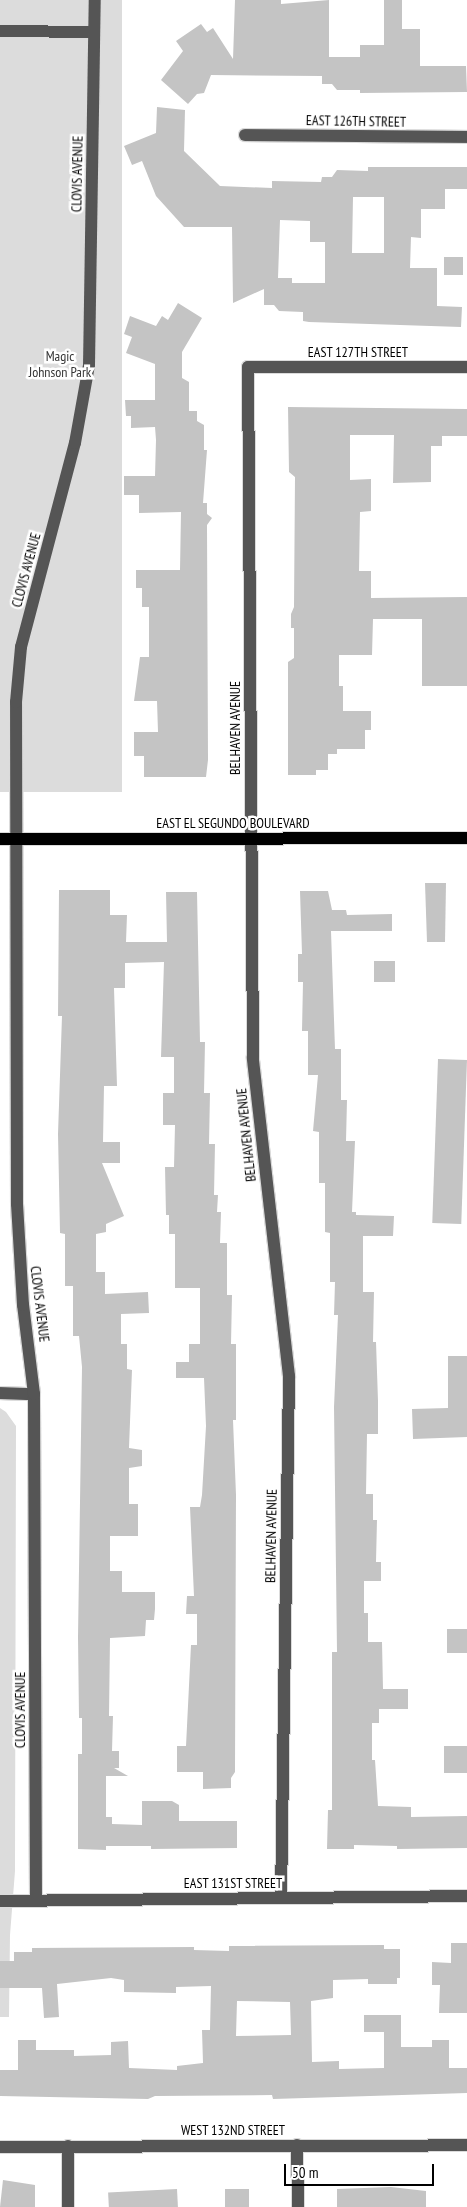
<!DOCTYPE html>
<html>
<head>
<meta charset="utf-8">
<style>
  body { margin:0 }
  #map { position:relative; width:467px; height:2207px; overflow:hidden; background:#fff; font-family:"PT Sans Narrow",sans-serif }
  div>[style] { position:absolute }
  .green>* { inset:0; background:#dcdcdc; transform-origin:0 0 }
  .building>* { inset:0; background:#c4c4c4; transform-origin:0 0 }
  .roads { filter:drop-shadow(1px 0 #dbdbdb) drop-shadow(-1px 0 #dbdbdb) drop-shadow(0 1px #dbdbdb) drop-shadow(0 -1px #dbdbdb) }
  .minor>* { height:12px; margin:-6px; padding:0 6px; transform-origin:6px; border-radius:6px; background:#555 }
  .major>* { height:12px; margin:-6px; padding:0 6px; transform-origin:6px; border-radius:6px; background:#000 }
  span { translate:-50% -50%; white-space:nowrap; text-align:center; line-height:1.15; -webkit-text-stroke:5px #fff; paint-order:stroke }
  .street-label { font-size:14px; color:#000 }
  .park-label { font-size:14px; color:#333 }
  .scale { position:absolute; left:284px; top:2164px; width:150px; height:22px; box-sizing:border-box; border:2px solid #000; border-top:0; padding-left:6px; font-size:15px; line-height:18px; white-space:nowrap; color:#000; -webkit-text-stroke:4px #fff; paint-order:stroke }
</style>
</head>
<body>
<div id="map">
  <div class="green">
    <i style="left:0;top:0;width:122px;height:792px"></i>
    <i style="clip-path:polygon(0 1408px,6px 1412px,16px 1426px,15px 1871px,10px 1935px,9px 2017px,0 2017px)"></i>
  </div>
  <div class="building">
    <i style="clip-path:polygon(235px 0,281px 0,281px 4px,329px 0,329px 57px,360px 57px,360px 45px,384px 45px,384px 0,402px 0,402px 29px,420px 29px,420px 66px,466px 66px,467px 92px,360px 93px,360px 90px,337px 90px,332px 84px,322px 84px,322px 76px,211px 75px,204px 93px,197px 94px,188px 104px,161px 80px,183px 51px,176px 41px,201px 24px,207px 32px,213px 28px,233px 59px)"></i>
    <i style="clip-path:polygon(evenodd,157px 107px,185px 110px,184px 151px,220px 186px,272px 188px,272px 181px,321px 182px,322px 177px,332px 177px,337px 170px,368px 171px,368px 167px,467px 167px,467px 189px,445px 189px,445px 209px,421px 209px,421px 238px,411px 237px,410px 268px,437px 268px,437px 306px,462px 307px,461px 327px,309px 322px,303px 321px,303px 312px,279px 311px,274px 305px,264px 305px,264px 289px,233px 303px,232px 227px,184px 227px,156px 196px,142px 161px,132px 165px,124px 146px,156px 133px,157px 107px,353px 197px,384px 197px,384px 253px,352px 253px,353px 197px,157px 107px,280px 220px,310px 221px,310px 242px,325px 242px,325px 283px,292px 283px,292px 278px,278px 278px,280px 220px)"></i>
    <i style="left:444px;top:257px;width:19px;height:18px"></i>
    <i style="clip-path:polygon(178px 303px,202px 318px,182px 352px,182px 378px,189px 382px,189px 411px,197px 411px,197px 421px,204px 425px,204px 450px,207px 450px,203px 503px,207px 503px,207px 514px,212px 518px,207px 525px,208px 760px,206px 777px,144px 777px,144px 756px,134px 756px,134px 732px,158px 732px,157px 701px,134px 701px,140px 657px,149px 657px,149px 607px,142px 607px,142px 588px,136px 588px,136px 570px,180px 570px,181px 512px,139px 513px,139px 495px,124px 495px,124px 476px,155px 476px,156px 440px,155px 427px,131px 428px,131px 416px,126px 416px,125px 400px,155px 400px,155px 364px,126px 353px,132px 337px,124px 334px,130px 316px,156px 326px,162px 316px,168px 320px)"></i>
    <i style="clip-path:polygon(288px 407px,467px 409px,467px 436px,442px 436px,442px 446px,431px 446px,431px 482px,393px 483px,394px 435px,350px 435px,350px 480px,371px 479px,371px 511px,360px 512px,359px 571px,371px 571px,371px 598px,467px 597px,467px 686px,422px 686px,422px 619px,373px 619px,372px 655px,339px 655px,339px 686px,343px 686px,343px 711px,371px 711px,371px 730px,365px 730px,365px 749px,337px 749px,337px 754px,328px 754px,328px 770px,316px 770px,316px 775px,288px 775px,288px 662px,294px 658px,294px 628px,291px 628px,291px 614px,294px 607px,295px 477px,289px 472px)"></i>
    <i style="clip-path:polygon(425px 883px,446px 883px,445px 942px,427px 942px)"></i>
    <i style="clip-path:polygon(59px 890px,110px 890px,110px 915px,127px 915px,126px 942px,167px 942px,166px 892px,197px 892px,200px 1042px,205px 1042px,204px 1093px,210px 1093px,209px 1144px,215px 1144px,214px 1195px,218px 1195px,217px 1212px,221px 1212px,220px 1243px,227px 1243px,227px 1295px,232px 1295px,231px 1344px,236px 1344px,236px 1420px,233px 1420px,236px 1495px,235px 1772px,231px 1778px,231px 1788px,203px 1789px,203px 1772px,177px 1772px,177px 1746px,186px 1746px,191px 1645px,197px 1645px,197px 1614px,186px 1614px,187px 1596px,194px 1596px,190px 1507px,200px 1507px,202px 1495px,206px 1426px,204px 1378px,176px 1378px,176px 1362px,189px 1362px,189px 1344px,200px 1344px,200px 1288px,175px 1288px,175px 1234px,169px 1234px,169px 1215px,166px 1215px,165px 1167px,174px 1167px,175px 1125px,163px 1125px,163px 1093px,174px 1093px,174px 1057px,161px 1057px,164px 962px,125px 963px,125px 988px,114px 988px,117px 1086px,104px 1086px,103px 1142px,120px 1142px,120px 1163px,102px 1163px,124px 1216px,106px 1224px,106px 1232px,96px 1234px,96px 1272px,105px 1272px,105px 1294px,148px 1292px,149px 1313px,121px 1314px,121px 1344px,127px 1344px,127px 1369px,132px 1370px,129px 1448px,142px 1450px,142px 1466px,129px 1468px,129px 1504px,138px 1504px,138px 1536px,110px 1536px,110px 1571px,122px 1571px,122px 1592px,155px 1592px,155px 1609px,154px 1620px,146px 1620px,145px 1636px,110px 1638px,109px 1716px,113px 1716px,112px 1751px,119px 1751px,119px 1768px,114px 1768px,128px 1776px,106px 1776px,106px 1817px,112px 1817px,112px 1824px,142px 1825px,142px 1801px,172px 1801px,179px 1805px,179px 1821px,237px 1821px,237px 1848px,151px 1849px,151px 1846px,106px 1846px,106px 1850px,78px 1849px,78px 1754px,82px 1754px,82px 1718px,79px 1718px,78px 1637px,82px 1367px,79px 1336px,73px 1336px,73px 1286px,65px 1286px,65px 1234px,60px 1233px,58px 1134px,62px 1016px,58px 1016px)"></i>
    <i style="clip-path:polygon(300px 891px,328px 891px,332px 910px,346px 910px,347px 915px,392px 914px,392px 931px,331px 931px,335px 1049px,341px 1049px,341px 1100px,347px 1100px,346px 1141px,355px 1141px,352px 1212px,356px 1212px,356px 1215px,394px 1216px,393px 1236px,363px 1236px,363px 1292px,374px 1292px,373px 1342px,376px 1342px,378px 1401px,378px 1434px,367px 1434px,366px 1494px,373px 1494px,373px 1520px,377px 1520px,376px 1562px,381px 1562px,381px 1581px,364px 1581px,364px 1613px,368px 1613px,368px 1642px,382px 1642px,383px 1689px,408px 1689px,408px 1709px,379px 1709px,379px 1723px,372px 1723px,372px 1760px,375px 1760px,378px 1806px,411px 1807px,411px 1817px,467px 1816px,467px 1848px,397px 1849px,397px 1846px,354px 1845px,354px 1849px,327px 1849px,328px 1810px,332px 1810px,332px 1652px,337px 1652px,334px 1407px,338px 1315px,334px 1315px,335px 1282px,330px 1282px,330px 1233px,325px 1232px,325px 1183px,319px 1183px,319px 1132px,313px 1131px,318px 1075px,308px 1075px,308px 1031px,302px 1031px,303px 982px,298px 982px,298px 954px,302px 954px)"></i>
    <i style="left:395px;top:961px;width:21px;height:21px;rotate:90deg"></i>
    <i style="left:438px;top:1059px;width:29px;height:164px;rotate:2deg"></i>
    <i style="clip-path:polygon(448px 1356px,467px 1356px,467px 1437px,413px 1439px,412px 1409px,448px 1408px)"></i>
    <i style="left:447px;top:1629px;width:20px;height:24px"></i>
    <i style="left:444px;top:1746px;width:23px;height:27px"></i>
    <i style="clip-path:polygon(451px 1943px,467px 1943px,467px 2013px,439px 2013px,440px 1985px,432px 1985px,432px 1962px,451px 1963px)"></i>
    <i style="clip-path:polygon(evenodd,384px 1945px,384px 1949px,400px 1949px,400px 1978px,397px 1978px,397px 1984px,368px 1984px,368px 1979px,333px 1980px,333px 1998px,311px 2001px,312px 2062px,339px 2061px,339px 2069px,384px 2068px,384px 2032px,364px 2032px,364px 2015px,401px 2015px,401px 2047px,432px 2047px,432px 2040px,449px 2040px,449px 2068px,467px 2068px,467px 2093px,273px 2099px,272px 2095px,155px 2096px,148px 2099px,0 2096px,0 2070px,18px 2070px,18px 2040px,36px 2040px,36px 2050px,74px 2050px,74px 2056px,111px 2055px,111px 2042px,128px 2041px,129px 2068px,177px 2070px,177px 2066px,203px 2063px,202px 2030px,210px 2030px,211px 1986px,176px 1987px,176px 1993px,124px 1992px,124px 1980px,111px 1978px,57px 1984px,59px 2017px,44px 2018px,42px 1988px,0 1988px,0 1961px,14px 1961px,14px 1952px,32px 1952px,32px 1948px,194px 1947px,194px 1950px,229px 1951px,229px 1946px,384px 1945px,237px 2001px,290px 2002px,291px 2035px,236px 2036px,237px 2001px)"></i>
    <i style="clip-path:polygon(3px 2180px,35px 2185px,35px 2207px,0 2207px)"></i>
    <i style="clip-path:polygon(391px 2187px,426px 2191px,426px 2207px,337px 2207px,337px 2189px)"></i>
    <i style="left:177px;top:2189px;width:18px;height:69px;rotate:87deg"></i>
    <i style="left:225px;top:2189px;width:24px;height:18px"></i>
  </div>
  <div class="roads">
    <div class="minor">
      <i style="left:0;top:31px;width:94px;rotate:0.6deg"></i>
      <i style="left:245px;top:135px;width:222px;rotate:0.5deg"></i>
      <i style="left:0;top:1393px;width:34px;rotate:2deg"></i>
      <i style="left:281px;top:1898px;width:522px;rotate:-89.12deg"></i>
      <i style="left:289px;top:1376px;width:320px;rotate:-96.5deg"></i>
      <i style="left:253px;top:1058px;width:691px;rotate:-90.41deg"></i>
      <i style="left:248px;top:367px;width:219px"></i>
      <i style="left:36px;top:1900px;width:506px;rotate:-90.23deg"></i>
      <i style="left:34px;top:1394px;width:90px;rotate:-97deg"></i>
      <i style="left:23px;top:1305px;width:101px;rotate:-93.4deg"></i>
      <i style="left:17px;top:1204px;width:502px;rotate:-90.11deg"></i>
      <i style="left:16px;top:702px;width:55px;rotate:-84.8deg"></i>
      <i style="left:21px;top:647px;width:211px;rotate:-75.2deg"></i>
      <i style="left:75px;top:443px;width:79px;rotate:-79.8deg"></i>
      <i style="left:89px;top:365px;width:365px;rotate:-89.1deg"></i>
      <i style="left:0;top:1901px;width:467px;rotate:-0.6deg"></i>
      <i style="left:297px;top:2145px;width:62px;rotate:89.1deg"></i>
      <i style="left:0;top:2147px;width:467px;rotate:-0.2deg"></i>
      <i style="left:68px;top:2207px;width:61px;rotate:-90deg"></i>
    </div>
    <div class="major">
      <i style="left:0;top:839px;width:467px;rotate:-0.1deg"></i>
    </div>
  </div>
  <div class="street-label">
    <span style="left:356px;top:121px;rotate:1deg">EAST 126TH STREET</span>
    <span style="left:77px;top:174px;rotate:-89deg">CLOVIS AVENUE</span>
    <span style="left:358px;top:352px">EAST 127TH STREET</span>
    <span style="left:26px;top:570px;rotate:-75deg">CLOVIS AVENUE</span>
    <span style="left:235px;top:728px;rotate:-90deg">BELHAVEN AVENUE</span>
    <span style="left:233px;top:823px">EAST EL SEGUNDO BOULEVARD</span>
    <span style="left:246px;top:1135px;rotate:-96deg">BELHAVEN AVENUE</span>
    <span style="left:40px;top:1304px;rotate:83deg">CLOVIS AVENUE</span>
    <span style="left:271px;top:1536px;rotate:-89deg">BELHAVEN AVENUE</span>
    <span style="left:20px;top:1710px;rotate:-90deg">CLOVIS AVENUE</span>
    <span style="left:233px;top:1883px">EAST 131ST STREET</span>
    <span style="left:233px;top:2130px">WEST 132ND STREET</span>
  </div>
  <div class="park-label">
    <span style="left:60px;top:364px">Magic<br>Johnson Park</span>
  </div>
  <div class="scale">50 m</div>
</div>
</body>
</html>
